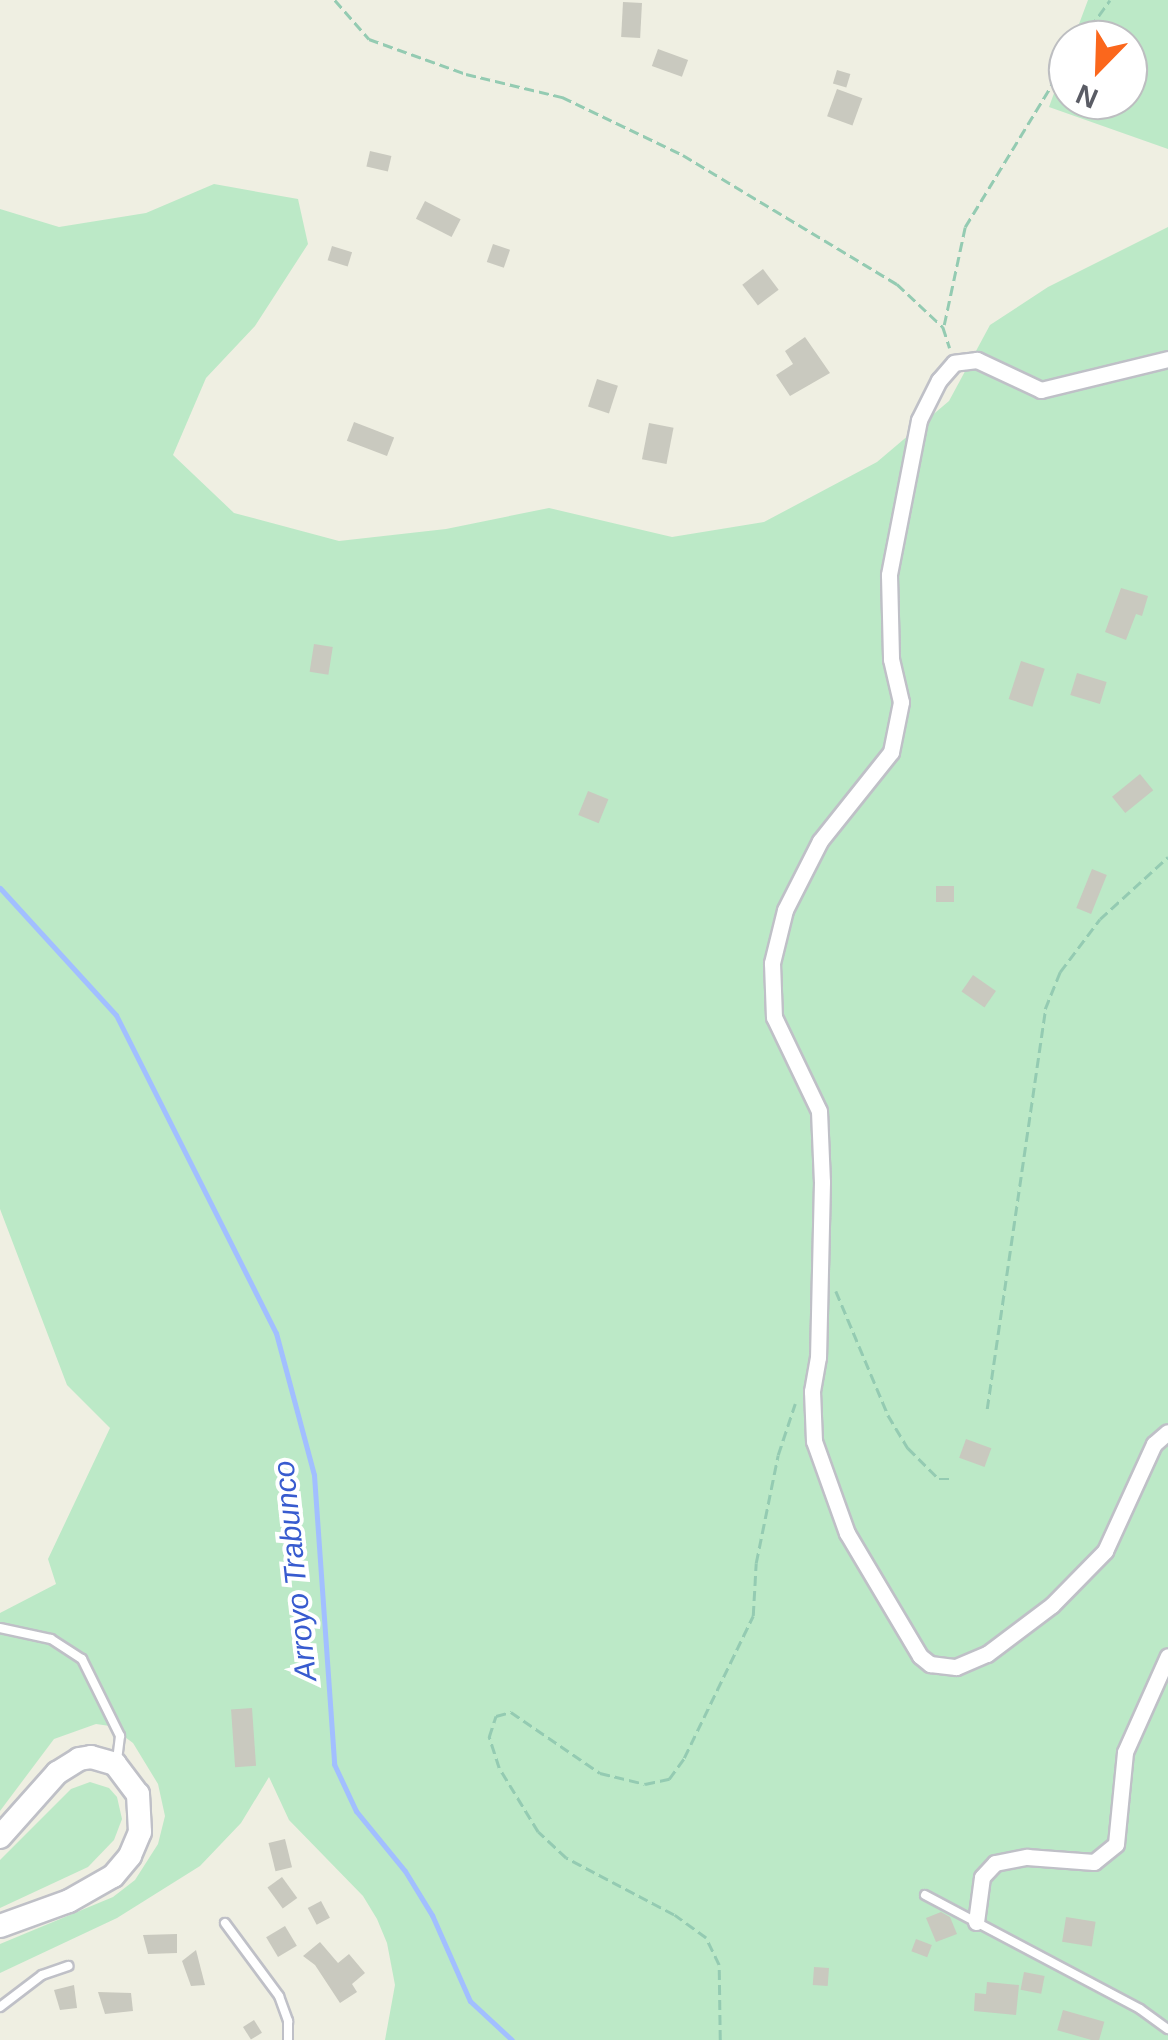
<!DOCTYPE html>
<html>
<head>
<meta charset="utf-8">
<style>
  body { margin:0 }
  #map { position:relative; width:1168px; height:2040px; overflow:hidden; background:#efefe2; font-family:Arial,sans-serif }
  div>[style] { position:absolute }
  .green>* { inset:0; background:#bce9c7 }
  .stream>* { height:5px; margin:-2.5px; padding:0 2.5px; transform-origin:2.5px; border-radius:2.5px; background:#a2bfff }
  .building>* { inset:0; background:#c9c9bf; transform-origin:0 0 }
  .path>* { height:2.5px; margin-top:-1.25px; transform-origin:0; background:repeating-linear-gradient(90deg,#94cbb2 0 10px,transparent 0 15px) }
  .roads { filter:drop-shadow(2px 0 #bfc0c7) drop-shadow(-2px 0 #bfc0c7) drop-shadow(0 2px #bfc0c7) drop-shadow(0 -2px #bfc0c7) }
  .lane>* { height:8px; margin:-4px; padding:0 4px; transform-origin:4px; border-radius:4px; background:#fff }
  .street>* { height:15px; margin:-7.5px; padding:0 7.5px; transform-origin:7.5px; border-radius:7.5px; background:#fff }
  .secondary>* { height:22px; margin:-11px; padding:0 11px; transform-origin:11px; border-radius:11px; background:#fff }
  span { translate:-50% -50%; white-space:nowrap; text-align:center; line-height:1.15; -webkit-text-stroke:8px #fff; paint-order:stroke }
  .water-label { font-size:30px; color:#385bcf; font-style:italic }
  .north { position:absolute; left:1048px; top:20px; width:100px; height:100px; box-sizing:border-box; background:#fff; border:2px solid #bdbec1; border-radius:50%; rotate:203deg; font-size:28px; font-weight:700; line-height:40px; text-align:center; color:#5a5c65 }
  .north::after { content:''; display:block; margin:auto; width:35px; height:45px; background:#fb671c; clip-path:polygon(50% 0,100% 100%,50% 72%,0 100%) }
</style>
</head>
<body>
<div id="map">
  <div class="green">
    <i style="clip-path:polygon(1088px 0,1168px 0,1168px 149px,1049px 107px,1068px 55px,1068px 100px,1128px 100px,1128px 40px,1073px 40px)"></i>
    <i style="clip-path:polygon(214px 184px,298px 199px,308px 244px,255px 326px,206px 378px,173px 455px,234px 513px,339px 541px,446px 529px,549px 508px,672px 537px,764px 522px,877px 462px,949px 401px,990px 325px,1048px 287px,1168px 227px,1168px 2040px,385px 2040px,395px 1985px,387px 1943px,377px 1919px,363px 1896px,289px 1820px,269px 1777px,241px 1823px,200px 1866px,117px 1918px,0 1973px,0 1944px,113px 1897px,135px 1880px,158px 1844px,165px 1816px,158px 1784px,133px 1743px,110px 1726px,96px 1724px,54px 1739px,0 1811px,0 1613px,56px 1584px,48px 1559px,110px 1428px,67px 1385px,0 1209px,0 209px,59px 227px,146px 213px)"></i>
    <i style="clip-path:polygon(90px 1782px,109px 1788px,117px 1797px,122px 1819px,114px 1840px,88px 1867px,0 1908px,0 1860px,71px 1789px)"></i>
  </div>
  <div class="stream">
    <i style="left:0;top:888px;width:172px;rotate:47.6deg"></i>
    <i style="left:116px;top:1015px;width:356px;rotate:63.3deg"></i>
    <i style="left:276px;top:1333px;width:147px;rotate:75deg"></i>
    <i style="left:314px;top:1475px;width:290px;rotate:86deg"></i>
    <i style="left:334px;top:1764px;width:52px;rotate:64.9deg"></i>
    <i style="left:356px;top:1811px;width:77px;rotate:50.8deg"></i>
    <i style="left:405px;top:1871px;width:52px;rotate:58.5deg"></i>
    <i style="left:432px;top:1915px;width:94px;rotate:66.2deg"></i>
    <i style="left:470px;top:2001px;width:57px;rotate:42.9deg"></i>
  </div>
  <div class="building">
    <i style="left:623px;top:2px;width:19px;height:35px;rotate:3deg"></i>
    <i style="left:658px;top:49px;width:32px;height:18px;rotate:20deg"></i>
    <i style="left:837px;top:70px;width:14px;height:14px;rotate:17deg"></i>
    <i style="left:837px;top:89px;width:27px;height:29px;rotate:20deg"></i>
    <i style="left:370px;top:151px;width:22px;height:16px;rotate:13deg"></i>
    <i style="left:425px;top:201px;width:40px;height:20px;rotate:27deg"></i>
    <i style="left:493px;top:244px;width:18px;height:19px;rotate:19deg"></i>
    <i style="left:332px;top:246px;width:21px;height:15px;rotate:17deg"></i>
    <i style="left:763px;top:269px;width:26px;height:26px;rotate:53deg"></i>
    <i style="clip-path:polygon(805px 337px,830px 373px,790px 396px,776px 375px,793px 364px,785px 351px)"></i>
    <i style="left:597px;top:379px;width:22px;height:29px;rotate:18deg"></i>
    <i style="left:354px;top:422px;width:43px;height:20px;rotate:21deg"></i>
    <i style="left:649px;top:423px;width:25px;height:37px;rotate:11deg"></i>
    <i style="clip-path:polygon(1121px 588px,1148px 596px,1142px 616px,1136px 614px,1126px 640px,1105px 632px)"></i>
    <i style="left:314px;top:644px;width:19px;height:28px;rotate:9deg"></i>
    <i style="left:1021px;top:661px;width:25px;height:40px;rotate:18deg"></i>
    <i style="left:1077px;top:673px;width:31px;height:23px;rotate:17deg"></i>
    <i style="left:1140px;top:774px;width:21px;height:36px;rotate:51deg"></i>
    <i style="left:588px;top:791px;width:22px;height:26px;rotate:22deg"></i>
    <i style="left:1092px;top:869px;width:16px;height:42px;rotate:22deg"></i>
    <i style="left:936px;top:886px;width:18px;height:16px"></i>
    <i style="left:973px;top:975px;width:28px;height:20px;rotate:35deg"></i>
    <i style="left:966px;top:1439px;width:27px;height:20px;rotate:20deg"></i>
    <i style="left:252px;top:1708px;width:58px;height:21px;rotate:86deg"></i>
    <i style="left:285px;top:1839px;width:29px;height:17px;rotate:76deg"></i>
    <i style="left:282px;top:1877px;width:26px;height:18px;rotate:54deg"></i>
    <i style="left:321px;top:1901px;width:19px;height:15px;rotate:62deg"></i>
    <i style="clip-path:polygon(941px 1912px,950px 1917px,957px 1934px,936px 1942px,926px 1918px)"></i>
    <i style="left:1066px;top:1917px;width:30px;height:25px;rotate:9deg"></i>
    <i style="left:285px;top:1926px;width:23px;height:22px;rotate:59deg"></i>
    <i style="clip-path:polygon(177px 1934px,177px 1953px,148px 1954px,143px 1935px)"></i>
    <i style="left:916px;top:1939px;width:17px;height:13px;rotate:21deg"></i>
    <i style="clip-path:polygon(320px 1942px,338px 1963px,349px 1954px,365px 1973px,352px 1984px,357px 1992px,340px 2003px,315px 1965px,303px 1956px)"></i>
    <i style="clip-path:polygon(196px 1950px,205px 1985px,191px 1986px,182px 1961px)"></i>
    <i style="left:814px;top:1967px;width:15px;height:18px;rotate:4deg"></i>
    <i style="left:1024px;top:1972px;width:21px;height:18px;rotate:11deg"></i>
    <i style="clip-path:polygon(987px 1982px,1019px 1985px,1016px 2015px,974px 2011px,975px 1993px,986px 1994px)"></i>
    <i style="clip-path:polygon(74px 1985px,77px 2008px,60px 2010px,54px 1990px)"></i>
    <i style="clip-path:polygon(98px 1992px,131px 1993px,133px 2011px,105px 2014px)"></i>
    <i style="left:1063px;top:2010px;width:43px;height:21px;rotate:16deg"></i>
    <i style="left:254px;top:2020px;width:15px;height:13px;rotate:58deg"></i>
  </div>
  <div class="path">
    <i style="left:335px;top:0;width:52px;rotate:48.9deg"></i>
    <i style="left:369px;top:39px;width:103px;rotate:19.8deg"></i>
    <i style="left:466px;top:74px;width:99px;rotate:13.5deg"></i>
    <i style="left:562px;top:97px;width:134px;rotate:25.6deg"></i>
    <i style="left:683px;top:155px;width:250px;rotate:31.1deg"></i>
    <i style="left:897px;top:284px;width:63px;rotate:43.1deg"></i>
    <i style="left:943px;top:327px;width:22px;rotate:72deg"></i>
    <i style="left:1081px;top:40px;width:49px;rotate:-54.1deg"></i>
    <i style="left:944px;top:325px;width:100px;rotate:-77.9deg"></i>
    <i style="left:965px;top:227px;width:198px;rotate:-58.6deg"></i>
    <i style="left:836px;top:1291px;width:134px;rotate:67.2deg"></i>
    <i style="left:888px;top:1415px;width:39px;rotate:59deg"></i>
    <i style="left:908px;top:1448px;width:44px;rotate:45deg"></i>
    <i style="left:939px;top:1479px;width:15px"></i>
    <i style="left:987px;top:1409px;width:404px;rotate:-81.7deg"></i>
    <i style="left:1045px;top:1009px;width:40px;rotate:-68deg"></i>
    <i style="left:1060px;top:972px;width:66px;rotate:-53deg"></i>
    <i style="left:1100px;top:919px;width:92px;rotate:-42.4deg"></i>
    <i style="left:720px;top:2040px;width:75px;rotate:-90.8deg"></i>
    <i style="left:719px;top:1965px;width:30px;rotate:-116deg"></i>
    <i style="left:706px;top:1938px;width:39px;rotate:-144deg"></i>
    <i style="left:674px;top:1915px;width:122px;rotate:-152.2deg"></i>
    <i style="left:566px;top:1858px;width:38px;rotate:-137deg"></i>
    <i style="left:538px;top:1832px;width:75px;rotate:-121.4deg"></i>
    <i style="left:499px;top:1768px;width:33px;rotate:-108deg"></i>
    <i style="left:489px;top:1737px;width:22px;rotate:-72deg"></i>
    <i style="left:496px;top:1716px;width:16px;rotate:-15deg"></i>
    <i style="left:511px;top:1712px;width:108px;rotate:34.4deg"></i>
    <i style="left:600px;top:1773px;width:46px;rotate:13.7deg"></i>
    <i style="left:645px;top:1784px;width:25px;rotate:-12deg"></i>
    <i style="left:669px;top:1779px;width:26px;rotate:-54deg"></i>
    <i style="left:684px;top:1758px;width:158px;rotate:-64.1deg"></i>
    <i style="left:753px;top:1616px;width:53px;rotate:-86.8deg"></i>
    <i style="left:756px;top:1563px;width:110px;rotate:-78.5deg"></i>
    <i style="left:778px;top:1455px;width:54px;rotate:-71.6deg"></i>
  </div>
  <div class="roads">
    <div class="lane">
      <i style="left:0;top:1628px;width:52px;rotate:12.2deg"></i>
      <i style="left:51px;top:1639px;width:37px;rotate:33deg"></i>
      <i style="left:82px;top:1659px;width:86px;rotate:63.7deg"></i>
      <i style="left:120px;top:1736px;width:24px;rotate:97deg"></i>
      <i style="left:925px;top:1895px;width:243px;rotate:27.9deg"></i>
      <i style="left:1140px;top:2009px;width:34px;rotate:36deg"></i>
      <i style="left:225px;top:1923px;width:91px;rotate:53.5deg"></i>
      <i style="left:279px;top:1996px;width:27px;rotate:70deg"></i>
      <i style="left:288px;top:2021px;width:19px;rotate:90deg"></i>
      <i style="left:0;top:2007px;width:53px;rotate:-37.3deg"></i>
      <i style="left:42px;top:1975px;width:28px;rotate:-19deg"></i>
    </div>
    <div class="street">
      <i style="left:1168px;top:359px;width:131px;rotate:166.3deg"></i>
      <i style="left:1041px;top:390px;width:71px;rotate:-154.9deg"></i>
      <i style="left:977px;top:360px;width:23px;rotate:173deg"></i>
      <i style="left:954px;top:363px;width:23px;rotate:131deg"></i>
      <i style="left:939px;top:380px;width:45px;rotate:116.6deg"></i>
      <i style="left:919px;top:420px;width:158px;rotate:101deg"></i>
      <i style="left:889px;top:575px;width:84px;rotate:88.6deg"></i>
      <i style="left:891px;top:659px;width:44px;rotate:76.9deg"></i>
      <i style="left:901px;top:702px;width:51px;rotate:101.3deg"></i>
      <i style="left:891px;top:752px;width:114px;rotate:128.6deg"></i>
      <i style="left:820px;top:841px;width:77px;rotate:116.9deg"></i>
      <i style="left:785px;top:910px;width:55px;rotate:103.8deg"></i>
      <i style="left:772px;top:963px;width:54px;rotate:87.9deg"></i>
      <i style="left:774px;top:1017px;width:104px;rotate:64.4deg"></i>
      <i style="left:819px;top:1111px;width:71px;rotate:87.6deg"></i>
      <i style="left:822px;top:1182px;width:175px;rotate:91.3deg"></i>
      <i style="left:818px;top:1357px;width:35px;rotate:100deg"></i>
      <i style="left:812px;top:1391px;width:50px;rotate:87.7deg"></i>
      <i style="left:814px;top:1441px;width:98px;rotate:70.3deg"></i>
      <i style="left:847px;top:1533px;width:143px;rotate:59.3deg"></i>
      <i style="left:920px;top:1656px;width:13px;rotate:39deg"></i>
      <i style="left:930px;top:1664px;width:26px;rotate:7deg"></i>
      <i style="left:956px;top:1667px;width:34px;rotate:-23deg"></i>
      <i style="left:987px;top:1654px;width:81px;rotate:-37deg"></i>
      <i style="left:1052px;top:1605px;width:76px;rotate:-45.5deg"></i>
      <i style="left:1105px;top:1551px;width:118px;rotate:-65.4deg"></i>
      <i style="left:1154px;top:1444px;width:18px;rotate:-41deg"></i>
      <i style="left:976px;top:1922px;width:45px;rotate:-82.4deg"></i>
      <i style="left:982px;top:1877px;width:19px;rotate:-47deg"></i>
      <i style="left:995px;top:1863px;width:33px;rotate:-11deg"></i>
      <i style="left:1027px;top:1857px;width:67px;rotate:4.3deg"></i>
      <i style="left:1094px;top:1862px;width:28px;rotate:-39deg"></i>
      <i style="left:1116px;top:1844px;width:92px;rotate:-84.4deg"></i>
      <i style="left:1125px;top:1752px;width:105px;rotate:-65.9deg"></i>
    </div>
    <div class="secondary">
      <i style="left:0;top:1837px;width:86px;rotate:-48.3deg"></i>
      <i style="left:57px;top:1773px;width:26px;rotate:-32deg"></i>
      <i style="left:79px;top:1759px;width:12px;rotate:-9deg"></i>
      <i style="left:91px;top:1757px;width:25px;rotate:16deg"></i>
      <i style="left:115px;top:1764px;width:38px;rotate:53deg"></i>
      <i style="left:138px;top:1794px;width:38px;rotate:87deg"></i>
      <i style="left:140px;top:1832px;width:26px;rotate:113deg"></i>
      <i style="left:130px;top:1856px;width:26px;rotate:130deg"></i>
      <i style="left:113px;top:1876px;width:51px;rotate:150.4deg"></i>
      <i style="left:69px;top:1901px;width:73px;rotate:160.1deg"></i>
    </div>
  </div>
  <div class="water-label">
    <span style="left:295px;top:1571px;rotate:-96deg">Arroyo Trabunco</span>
  </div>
  <div class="north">N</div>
</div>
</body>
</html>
